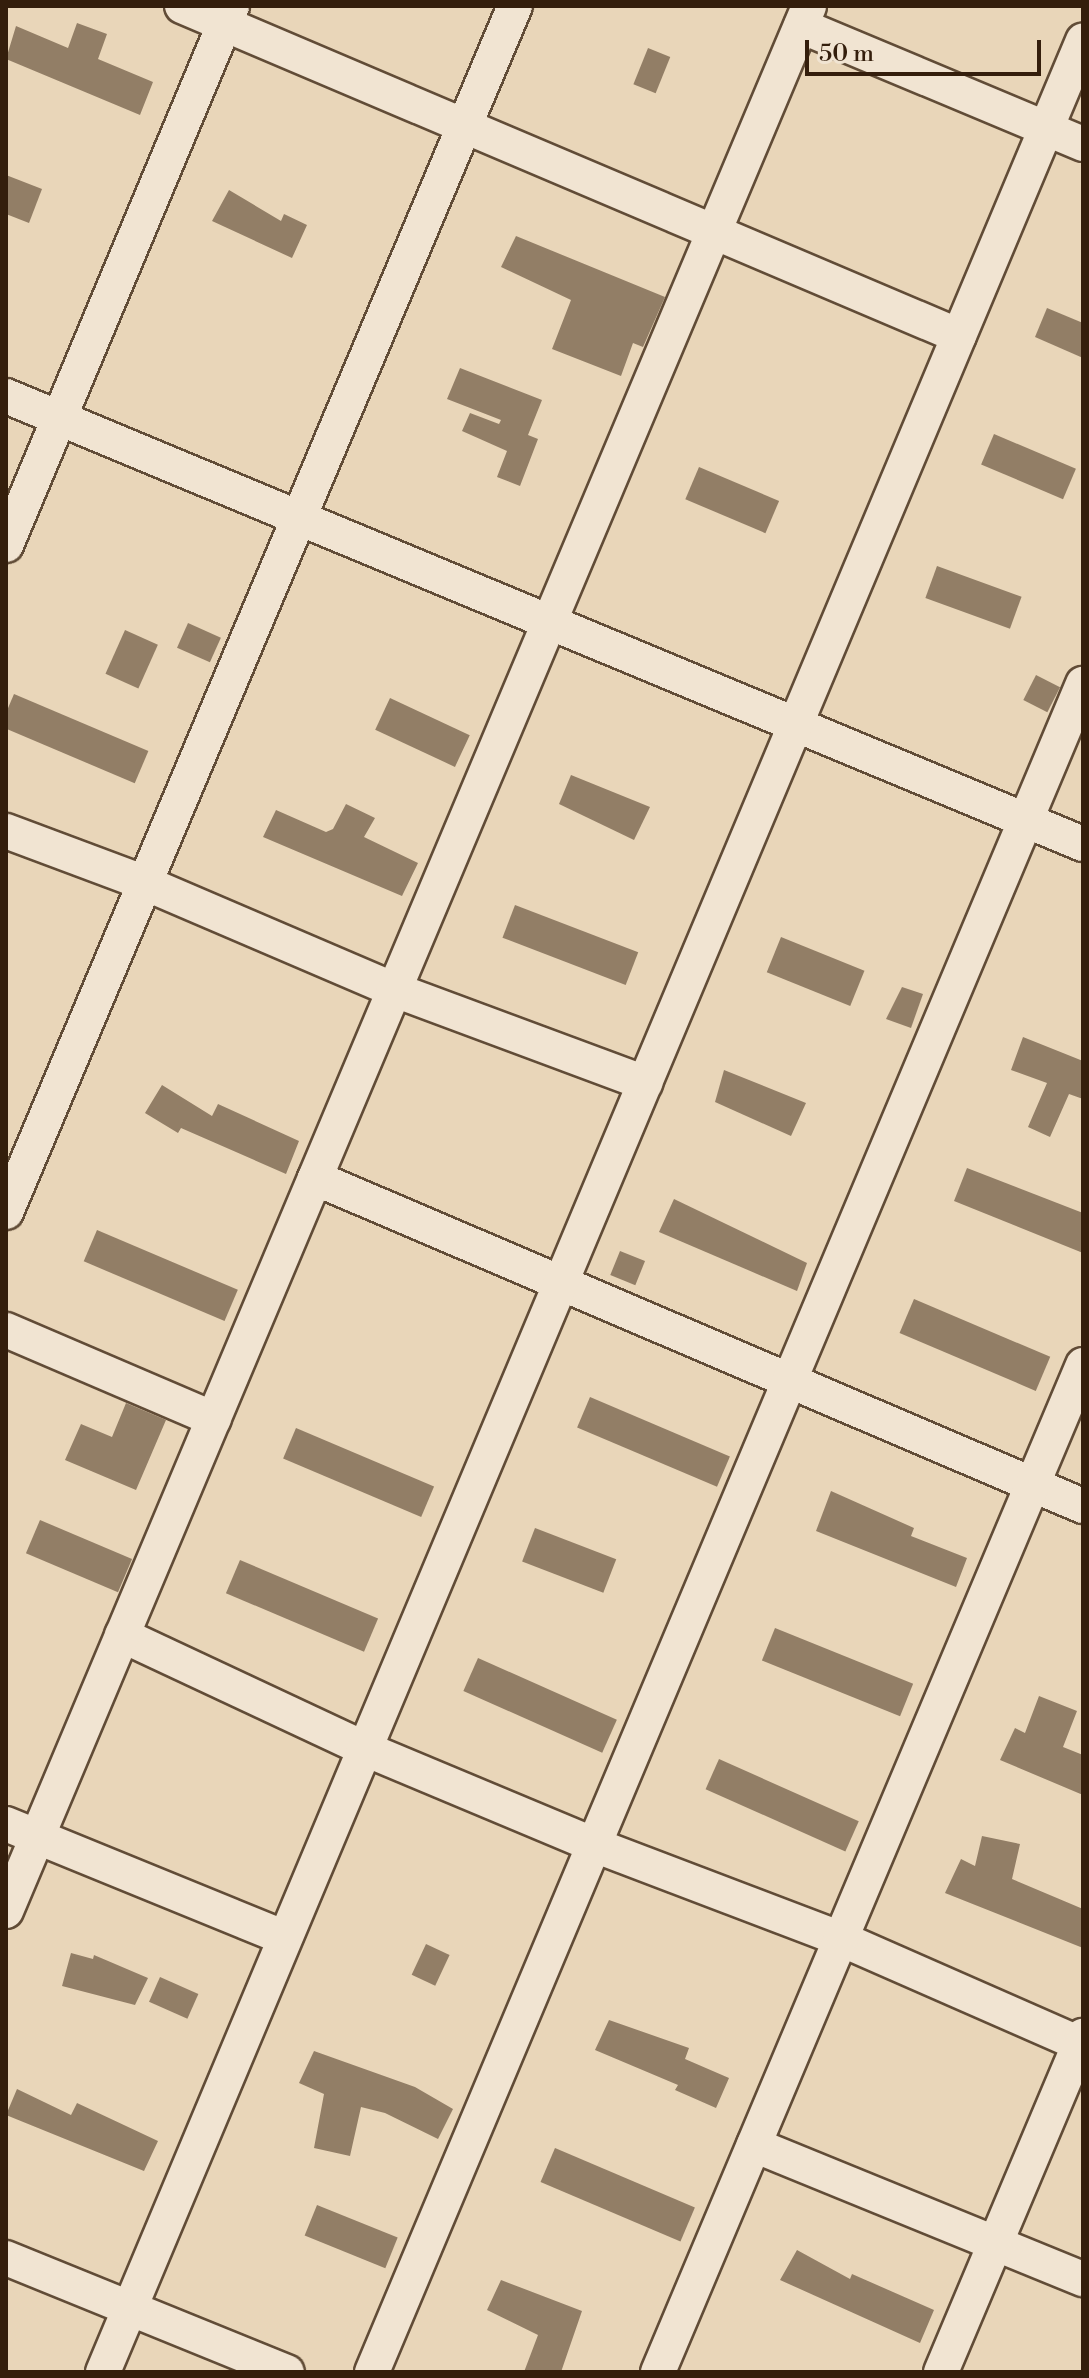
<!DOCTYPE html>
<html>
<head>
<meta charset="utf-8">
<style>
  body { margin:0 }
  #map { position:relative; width:1089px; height:2378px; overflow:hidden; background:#e9d6b9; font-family:"Libre Bodoni",serif }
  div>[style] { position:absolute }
  .building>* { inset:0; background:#927e66; transform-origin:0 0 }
  .roads { filter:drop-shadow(2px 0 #614c37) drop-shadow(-2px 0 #614c37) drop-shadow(0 2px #614c37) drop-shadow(0 -2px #614c37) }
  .minor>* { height:34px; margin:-17px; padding:0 17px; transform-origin:17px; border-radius:17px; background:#f1e4d2 }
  span { translate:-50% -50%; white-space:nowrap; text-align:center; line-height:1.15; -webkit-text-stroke:6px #f1e4d2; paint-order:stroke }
  .frame { position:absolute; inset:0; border:8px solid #341e0c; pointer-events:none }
  .scale { position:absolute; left:805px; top:40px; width:236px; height:36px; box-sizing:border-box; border:4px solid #341e0c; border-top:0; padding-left:10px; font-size:24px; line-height:28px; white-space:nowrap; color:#341e0c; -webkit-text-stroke:6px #f1e4d2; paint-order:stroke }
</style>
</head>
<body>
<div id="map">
  <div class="building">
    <i style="clip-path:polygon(77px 23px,107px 34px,98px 59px,153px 82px,140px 115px,6px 59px,16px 26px,68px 48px)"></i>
    <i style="left:648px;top:48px;width:24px;height:39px;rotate:22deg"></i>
    <i style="clip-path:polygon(6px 175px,42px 189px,29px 223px,6px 214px)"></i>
    <i style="clip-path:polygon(229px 190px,281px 221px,284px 214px,307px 225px,292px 258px,212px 221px)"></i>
    <i style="clip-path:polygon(516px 236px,665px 297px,643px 347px,633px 343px,621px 376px,552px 349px,571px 300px,501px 267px)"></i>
    <i style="clip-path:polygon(1047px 308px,1083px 323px,1083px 358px,1035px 337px)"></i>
    <i style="clip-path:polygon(460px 368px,542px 400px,528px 435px,538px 439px,520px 486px,497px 477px,507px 451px,462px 431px,470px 413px,499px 424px,501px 420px,447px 399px)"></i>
    <i style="left:994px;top:434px;width:89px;height:33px;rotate:23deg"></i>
    <i style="left:699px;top:467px;width:87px;height:35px;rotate:23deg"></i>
    <i style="left:937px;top:566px;width:90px;height:34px;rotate:20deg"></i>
    <i style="left:188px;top:623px;width:36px;height:27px;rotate:24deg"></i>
    <i style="left:125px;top:630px;width:36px;height:48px;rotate:24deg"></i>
    <i style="left:1036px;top:675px;width:27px;height:28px;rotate:27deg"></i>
    <i style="left:14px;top:694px;width:146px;height:35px;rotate:23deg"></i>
    <i style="left:390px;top:698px;width:88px;height:35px;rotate:25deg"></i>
    <i style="clip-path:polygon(571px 775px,650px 807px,634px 840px,559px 804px)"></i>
    <i style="clip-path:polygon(346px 804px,375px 818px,364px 837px,418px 863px,402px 896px,263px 837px,276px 810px,326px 832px,333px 829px)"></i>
    <i style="left:515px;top:905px;width:132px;height:35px;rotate:21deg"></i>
    <i style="left:781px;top:937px;width:90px;height:38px;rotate:22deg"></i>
    <i style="clip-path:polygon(902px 987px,923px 994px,911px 1028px,886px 1019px)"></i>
    <i style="clip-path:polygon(1023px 1037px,1083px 1061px,1083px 1099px,1069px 1094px,1050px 1137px,1028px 1127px,1047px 1083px,1011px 1070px)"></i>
    <i style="clip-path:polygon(724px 1070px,806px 1103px,791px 1136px,715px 1102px)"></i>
    <i style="clip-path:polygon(162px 1085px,212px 1116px,218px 1104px,299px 1141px,286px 1174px,181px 1128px,178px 1133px,145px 1113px)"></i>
    <i style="clip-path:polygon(967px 1168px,1083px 1213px,1083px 1253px,954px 1201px)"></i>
    <i style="clip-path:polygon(674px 1199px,807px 1263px,797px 1291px,659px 1232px)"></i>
    <i style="left:97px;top:1230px;width:153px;height:34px;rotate:23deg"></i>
    <i style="left:620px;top:1251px;width:27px;height:26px;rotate:22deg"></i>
    <i style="left:914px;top:1299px;width:148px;height:37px;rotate:23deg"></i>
    <i style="left:590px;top:1397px;width:152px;height:33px;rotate:23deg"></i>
    <i style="clip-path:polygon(126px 1403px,166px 1420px,136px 1490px,65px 1460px,81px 1424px,112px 1437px)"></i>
    <i style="left:296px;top:1428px;width:150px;height:33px;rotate:23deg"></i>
    <i style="clip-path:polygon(831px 1491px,914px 1528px,911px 1536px,967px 1558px,956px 1587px,816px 1531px)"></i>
    <i style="left:40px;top:1520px;width:100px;height:36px;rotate:23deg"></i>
    <i style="left:535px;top:1528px;width:87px;height:36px;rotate:21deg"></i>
    <i style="left:240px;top:1560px;width:150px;height:36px;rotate:23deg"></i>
    <i style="left:775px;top:1628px;width:149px;height:35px;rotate:22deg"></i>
    <i style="left:478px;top:1658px;width:152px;height:36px;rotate:24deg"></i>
    <i style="clip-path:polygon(1039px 1696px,1077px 1711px,1063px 1747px,1083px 1755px,1083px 1795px,1000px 1760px,1015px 1728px,1025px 1733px)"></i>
    <i style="left:719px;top:1759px;width:153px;height:33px;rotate:24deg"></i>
    <i style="clip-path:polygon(982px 1836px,1020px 1844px,1012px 1879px,1083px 1909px,1083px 1948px,945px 1893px,961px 1859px,975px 1866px)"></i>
    <i style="left:426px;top:1944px;width:26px;height:34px;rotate:25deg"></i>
    <i style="clip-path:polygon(71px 1953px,93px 1959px,94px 1955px,148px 1978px,135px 2005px,62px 1986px)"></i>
    <i style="left:160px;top:1977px;width:42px;height:27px;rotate:24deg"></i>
    <i style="clip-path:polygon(609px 2020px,689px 2048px,685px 2059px,729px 2078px,716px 2108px,675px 2090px,678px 2085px,595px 2050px)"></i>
    <i style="clip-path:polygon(314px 2051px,415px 2087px,453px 2109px,438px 2139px,385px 2113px,361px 2107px,350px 2156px,314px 2148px,324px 2094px,299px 2083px)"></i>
    <i style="clip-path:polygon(17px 2089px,71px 2115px,77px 2103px,158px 2141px,144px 2171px,6px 2115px)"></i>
    <i style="left:555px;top:2148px;width:152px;height:37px;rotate:23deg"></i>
    <i style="left:317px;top:2205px;width:87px;height:33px;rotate:22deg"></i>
    <i style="clip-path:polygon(797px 2250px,850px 2279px,852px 2274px,934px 2310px,920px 2343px,780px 2280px)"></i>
    <i style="clip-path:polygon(501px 2280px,582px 2311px,561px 2372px,524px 2372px,538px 2335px,487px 2310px)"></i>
  </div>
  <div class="roads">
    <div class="minor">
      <i style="left:182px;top:6px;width:844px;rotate:23.01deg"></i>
      <i style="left:801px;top:26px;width:306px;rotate:22.7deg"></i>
      <i style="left:6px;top:396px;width:1166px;rotate:22.59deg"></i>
      <i style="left:6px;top:545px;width:584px;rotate:-67.25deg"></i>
      <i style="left:6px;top:831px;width:148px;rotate:20.5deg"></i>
      <i style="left:145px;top:883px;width:272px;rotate:23.2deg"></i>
      <i style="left:395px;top:990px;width:267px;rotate:20.4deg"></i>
      <i style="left:315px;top:1178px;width:835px;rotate:23.13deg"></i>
      <i style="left:6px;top:1212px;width:1309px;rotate:-67.12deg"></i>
      <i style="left:6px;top:1330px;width:226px;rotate:23.2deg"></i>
      <i style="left:122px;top:1635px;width:268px;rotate:25.1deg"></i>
      <i style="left:365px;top:1749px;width:248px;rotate:22.7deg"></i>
      <i style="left:594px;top:1845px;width:264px;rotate:20.8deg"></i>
      <i style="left:841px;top:1939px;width:261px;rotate:23.7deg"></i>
      <i style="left:6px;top:1824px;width:301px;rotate:22.2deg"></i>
      <i style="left:6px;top:1911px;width:2067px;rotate:-67.14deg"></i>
      <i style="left:754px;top:2145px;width:355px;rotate:22.2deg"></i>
      <i style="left:6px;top:2258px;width:303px;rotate:22.1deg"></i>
      <i style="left:103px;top:2372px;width:2529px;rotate:-67.2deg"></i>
      <i style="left:372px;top:2372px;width:1832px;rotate:-67.16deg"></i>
      <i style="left:658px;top:2372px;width:1093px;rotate:-67.12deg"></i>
      <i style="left:941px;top:2372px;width:365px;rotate:-67.1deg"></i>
    </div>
  </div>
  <div class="frame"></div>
  <div class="scale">50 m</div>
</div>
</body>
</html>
